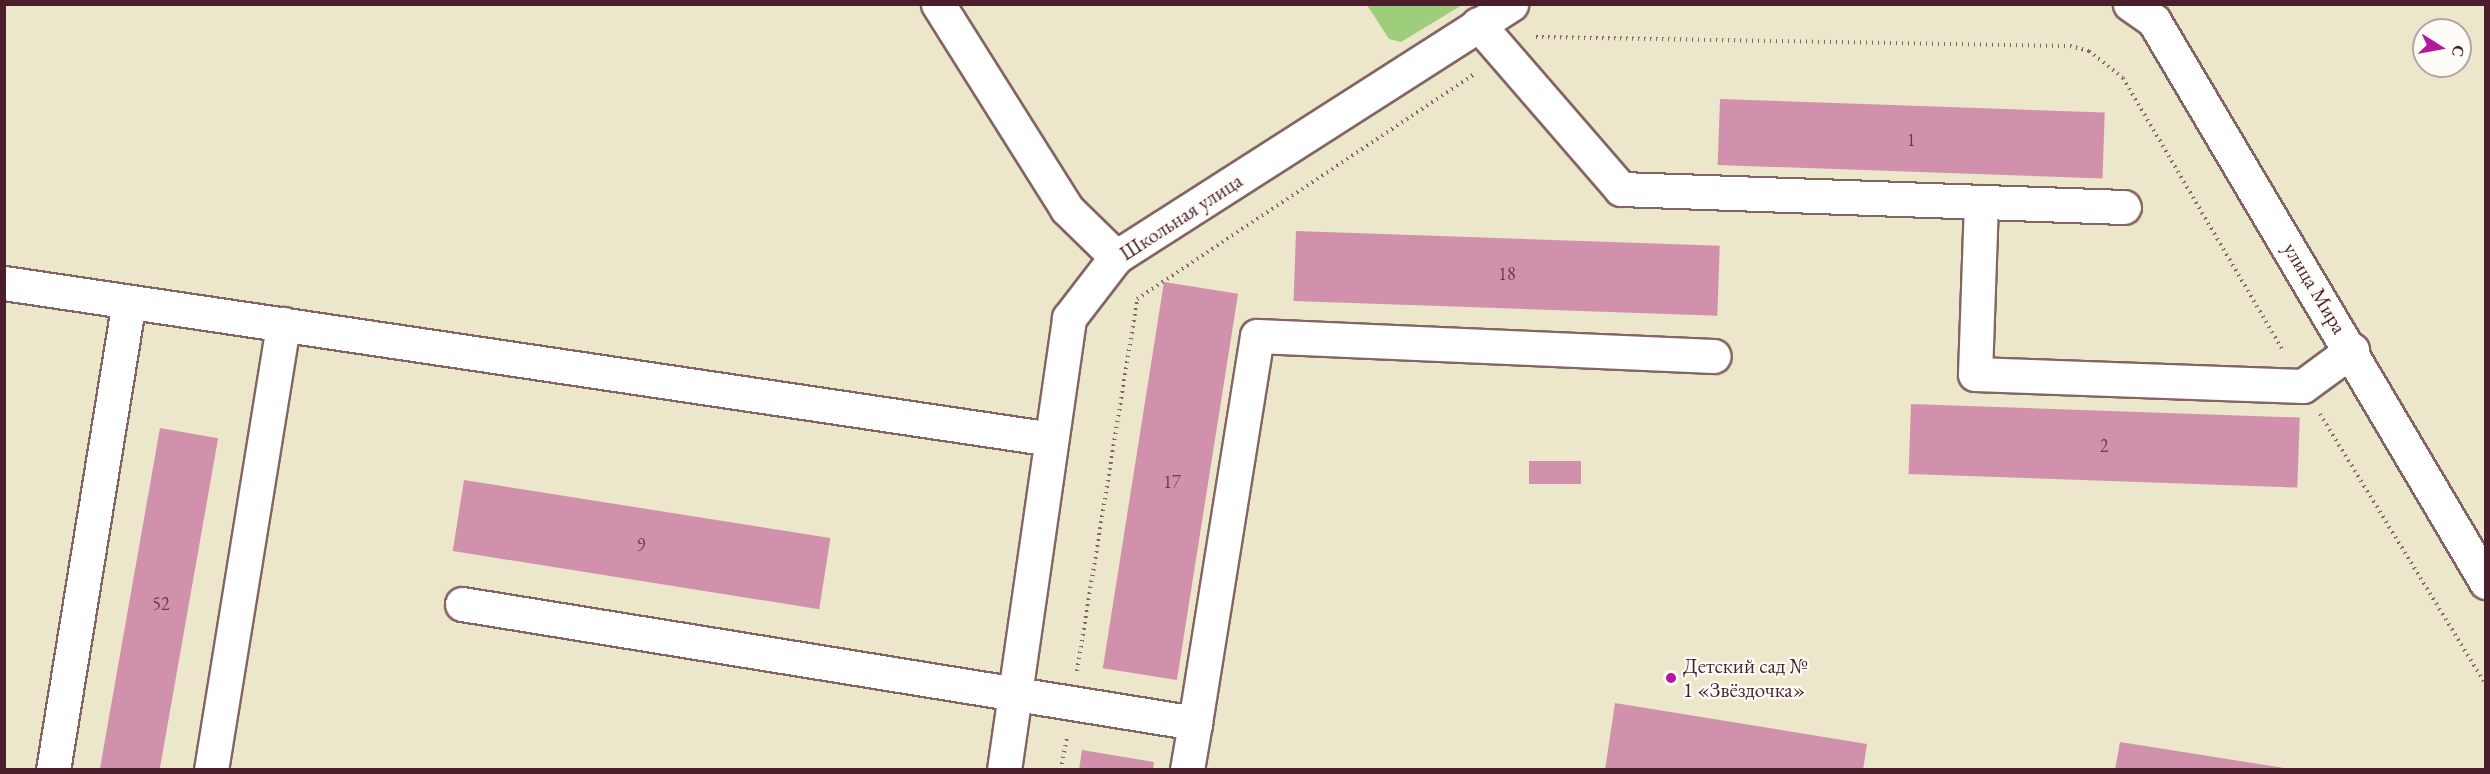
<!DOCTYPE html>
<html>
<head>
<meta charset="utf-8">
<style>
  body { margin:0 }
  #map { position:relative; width:2490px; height:774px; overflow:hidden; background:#ece7ca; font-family:"EB Garamond",serif }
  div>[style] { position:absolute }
  .green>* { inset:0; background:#9ecd7b }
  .building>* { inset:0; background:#d191ac; transform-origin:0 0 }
  .path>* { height:4px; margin-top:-2px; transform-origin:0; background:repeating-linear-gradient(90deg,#836563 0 1.5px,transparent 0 6px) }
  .roads { filter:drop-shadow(2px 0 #836563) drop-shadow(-2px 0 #836563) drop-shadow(0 2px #836563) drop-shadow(0 -2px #836563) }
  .minor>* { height:33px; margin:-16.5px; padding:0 16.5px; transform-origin:16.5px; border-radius:16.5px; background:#fff }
  .dots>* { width:16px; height:16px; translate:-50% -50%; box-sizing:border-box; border:3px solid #fdfcf7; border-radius:50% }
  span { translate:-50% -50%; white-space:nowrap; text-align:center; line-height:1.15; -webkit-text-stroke:4.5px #fdfcf7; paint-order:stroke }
  .number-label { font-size:18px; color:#6c3c4b }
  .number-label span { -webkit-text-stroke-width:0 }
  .street-label { font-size:21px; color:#4a1f2b }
  .poi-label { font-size:21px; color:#4a1f2b }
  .left { translate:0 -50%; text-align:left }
  .frame { position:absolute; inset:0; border:6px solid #4a1f2b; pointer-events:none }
  .north { position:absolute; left:2412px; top:18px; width:60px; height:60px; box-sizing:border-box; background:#fdfcf7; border:2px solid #b5a4a5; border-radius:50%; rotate:101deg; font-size:16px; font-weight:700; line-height:24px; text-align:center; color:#4a1f2b }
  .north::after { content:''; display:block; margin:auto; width:21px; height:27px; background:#b5179e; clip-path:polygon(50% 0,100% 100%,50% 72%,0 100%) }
</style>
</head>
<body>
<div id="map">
  <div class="green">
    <i style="clip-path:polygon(1367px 5px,1367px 4px,1462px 5px,1401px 42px,1389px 39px)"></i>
  </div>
  <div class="building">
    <i style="left:1720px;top:99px;width:385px;height:66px;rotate:2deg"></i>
    <i style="left:1296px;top:231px;width:424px;height:70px;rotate:2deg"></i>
    <i style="left:1164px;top:282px;width:75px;height:391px;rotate:9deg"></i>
    <i style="left:1911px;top:404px;width:389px;height:70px;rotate:2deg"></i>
    <i style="left:160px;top:428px;width:59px;height:346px;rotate:10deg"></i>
    <i style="left:1529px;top:461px;width:52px;height:23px"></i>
    <i style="left:464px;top:480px;width:371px;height:72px;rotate:9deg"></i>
    <i style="clip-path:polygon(1615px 703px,1867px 744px,1863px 770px,1605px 770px)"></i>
    <i style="clip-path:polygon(2120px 742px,2284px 768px,2284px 770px,2115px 770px)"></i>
    <i style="clip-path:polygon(1082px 750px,1154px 762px,1153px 770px,1079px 770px)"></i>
  </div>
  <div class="path">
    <i style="left:1536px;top:37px;width:534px;rotate:0.97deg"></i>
    <i style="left:2070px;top:46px;width:20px;rotate:15deg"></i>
    <i style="left:2089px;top:51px;width:43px;rotate:38.5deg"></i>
    <i style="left:2123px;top:78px;width:316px;rotate:59.6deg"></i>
    <i style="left:2320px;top:414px;width:318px;rotate:58.5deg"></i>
    <i style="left:1077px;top:671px;width:377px;rotate:-80.8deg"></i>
    <i style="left:1137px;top:299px;width:407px;rotate:-33.7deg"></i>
    <i style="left:1061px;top:770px;width:34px;rotate:-80deg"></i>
  </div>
  <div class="roads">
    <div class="minor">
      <i style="left:938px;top:4px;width:242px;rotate:57.8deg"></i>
      <i style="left:1067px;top:209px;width:69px;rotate:44.4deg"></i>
      <i style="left:2130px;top:4px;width:29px;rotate:35deg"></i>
      <i style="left:2154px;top:21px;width:652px;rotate:59.38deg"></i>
      <i style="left:1478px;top:24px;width:218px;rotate:49.1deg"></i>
      <i style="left:1621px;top:189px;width:503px;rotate:2.05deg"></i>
      <i style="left:1981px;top:202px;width:172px;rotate:92deg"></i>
      <i style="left:1975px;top:374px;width:328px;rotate:2.1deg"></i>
      <i style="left:2303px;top:386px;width:61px;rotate:-36.3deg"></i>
      <i style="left:4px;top:283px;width:1059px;rotate:8.47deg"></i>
      <i style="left:462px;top:604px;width:743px;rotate:9.22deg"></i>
      <i style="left:1195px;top:723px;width:48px;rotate:99.7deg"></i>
      <i style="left:1195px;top:723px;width:392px;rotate:-80.9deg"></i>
      <i style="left:1257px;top:336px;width:457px;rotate:2.5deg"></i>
      <i style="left:53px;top:770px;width:474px;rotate:-80.8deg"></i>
      <i style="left:211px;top:770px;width:452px;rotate:-80.8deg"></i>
      <i style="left:1004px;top:770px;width:457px;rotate:-81.8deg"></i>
      <i style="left:1069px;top:318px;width:77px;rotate:-52.4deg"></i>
      <i style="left:1116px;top:257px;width:469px;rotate:-32.6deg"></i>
    </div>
  </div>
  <div class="dots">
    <i style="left:1671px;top:678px;background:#b5179e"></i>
  </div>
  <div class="number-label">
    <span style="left:1911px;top:140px">1</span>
    <span style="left:1507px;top:274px">18</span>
    <span style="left:2104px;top:446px">2</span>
    <span style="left:1172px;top:482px">17</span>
    <span style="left:641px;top:545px">9</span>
    <span style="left:161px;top:604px">52</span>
  </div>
  <div class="street-label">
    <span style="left:1181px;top:217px;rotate:-33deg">Школьная улица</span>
    <span style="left:2315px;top:288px;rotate:59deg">улица Мира</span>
  </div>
  <div class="poi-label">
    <span class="left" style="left:1683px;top:678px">Детский сад №<br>1 «Звёздочка»</span>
  </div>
  <div class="frame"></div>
  <div class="north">С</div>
</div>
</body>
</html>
